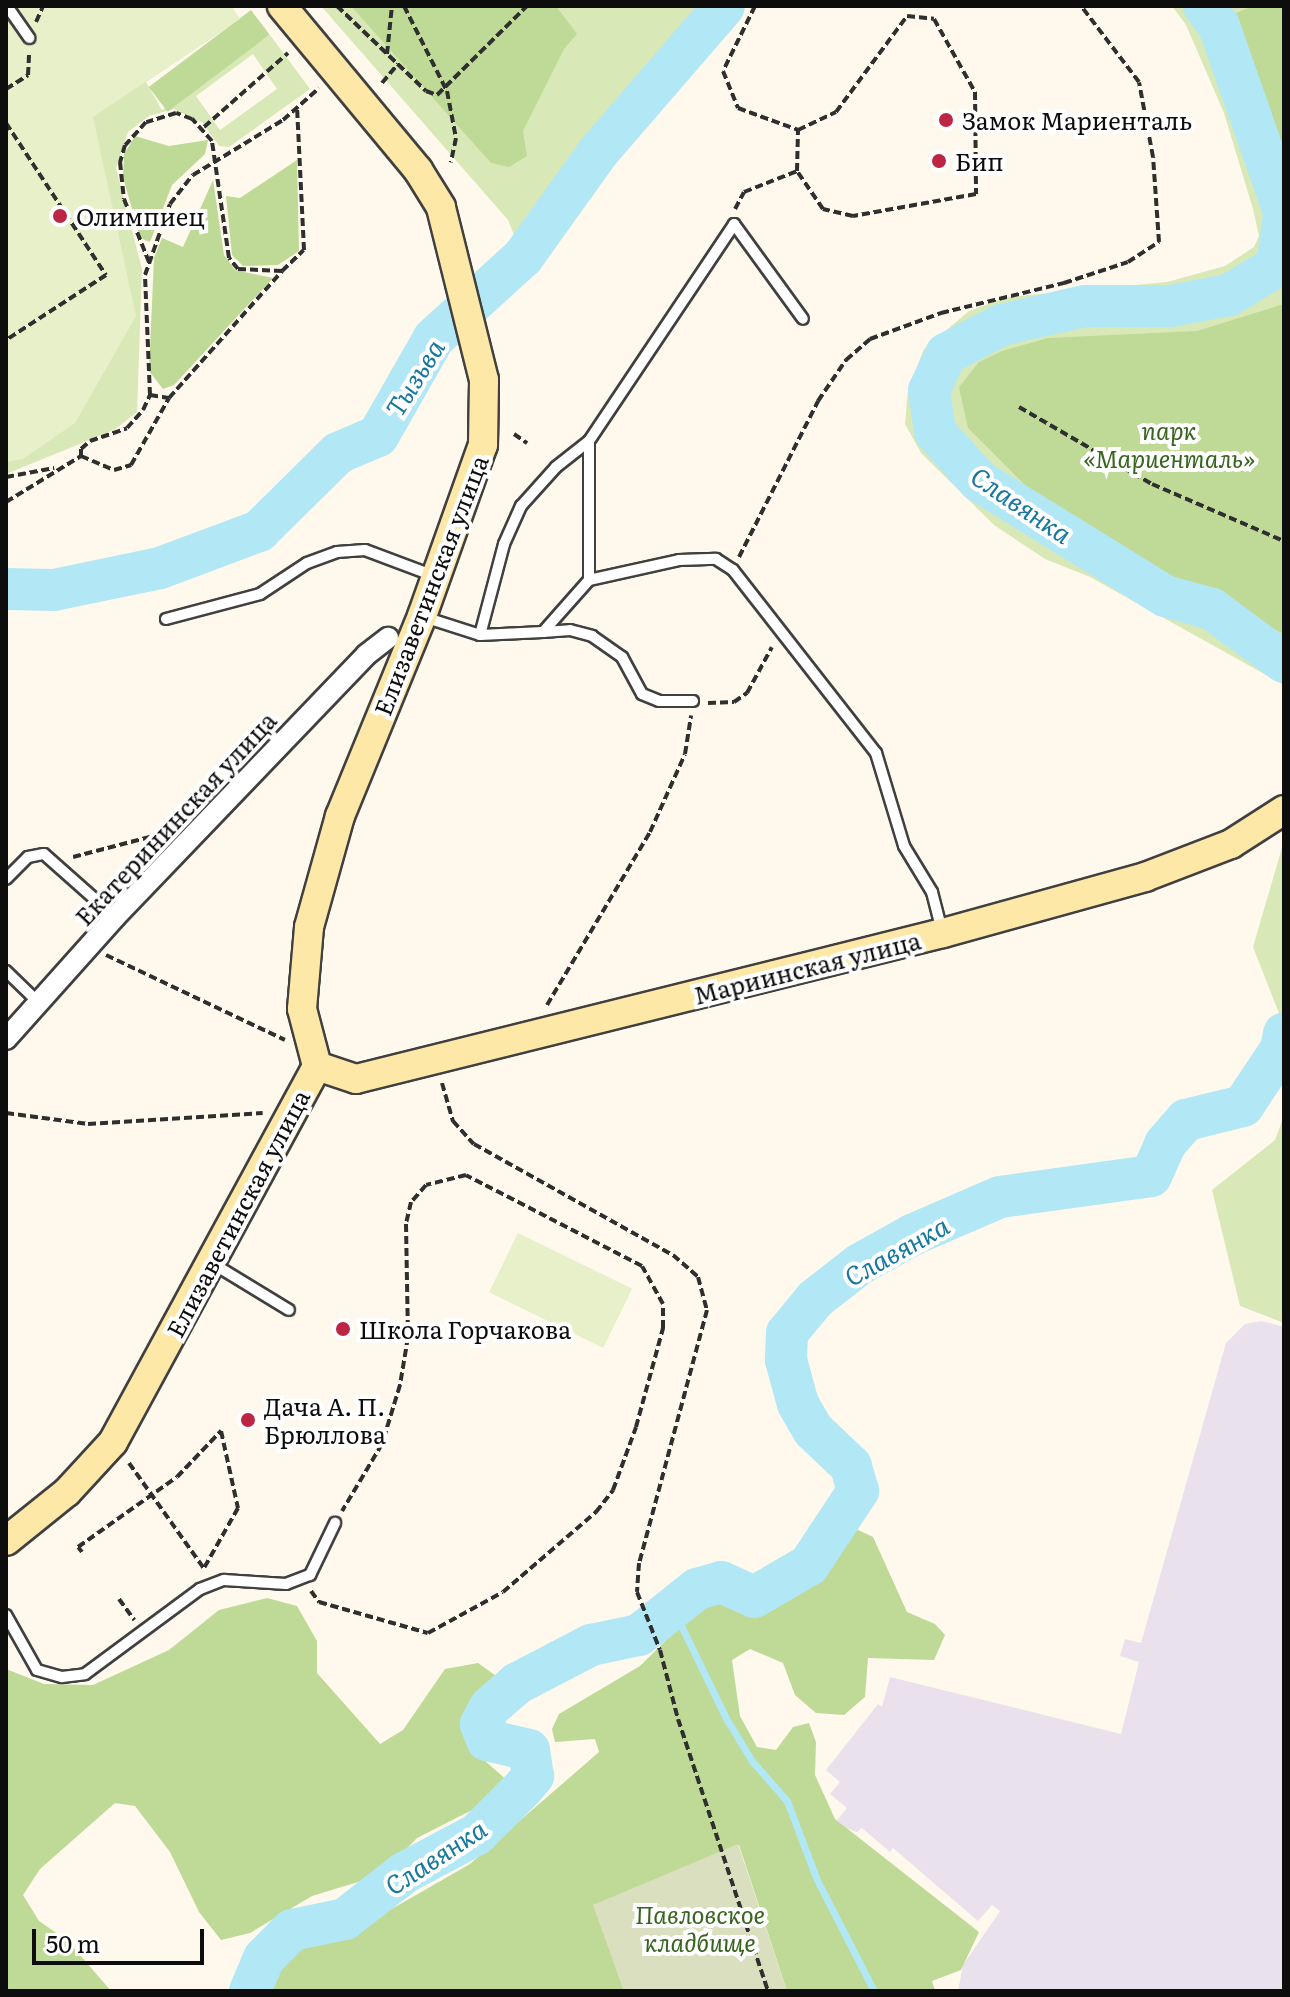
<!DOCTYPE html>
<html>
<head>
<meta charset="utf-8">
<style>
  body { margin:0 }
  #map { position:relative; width:1290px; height:1997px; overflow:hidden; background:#fff9ed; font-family:Literata,serif }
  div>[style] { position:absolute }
  .industrial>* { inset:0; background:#e9e1ec }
  .green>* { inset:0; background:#d8e9b7 }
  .forest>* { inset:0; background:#bfd996; transform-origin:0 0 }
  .cemetery>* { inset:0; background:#dae0bf }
  .pitch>* { inset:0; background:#e8f0c9; transform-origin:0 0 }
  .stream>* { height:7px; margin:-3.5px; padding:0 3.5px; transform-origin:3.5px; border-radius:3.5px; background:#b2e7f6 }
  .river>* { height:42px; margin:-21px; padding:0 21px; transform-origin:21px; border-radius:21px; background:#b2e7f6 }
  .path>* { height:4px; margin-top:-2px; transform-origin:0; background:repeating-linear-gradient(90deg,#2f2f2f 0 8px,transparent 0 12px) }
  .roads { filter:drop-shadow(2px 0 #404040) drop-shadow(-2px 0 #404040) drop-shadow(0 2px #404040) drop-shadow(0 -2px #404040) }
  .lane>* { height:10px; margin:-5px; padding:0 5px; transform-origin:5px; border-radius:5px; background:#fff }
  .street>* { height:20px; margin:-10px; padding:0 10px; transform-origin:10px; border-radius:10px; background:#fff }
  .secondary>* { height:28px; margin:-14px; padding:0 14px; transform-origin:14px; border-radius:14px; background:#fee8a8 }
  .dots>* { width:22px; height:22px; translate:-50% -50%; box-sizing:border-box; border:4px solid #fff; border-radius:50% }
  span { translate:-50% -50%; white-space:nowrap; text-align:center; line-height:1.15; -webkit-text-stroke:8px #fff; paint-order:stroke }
  .poi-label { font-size:24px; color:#0d0d0d }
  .left { translate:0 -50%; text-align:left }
  .park-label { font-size:24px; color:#37641e; font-style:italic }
  .street-label { font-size:24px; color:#0d0d0d }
  .water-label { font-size:26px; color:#17789e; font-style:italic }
  .frame { position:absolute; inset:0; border:8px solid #0d0d0d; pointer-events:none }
  .scale { position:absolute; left:32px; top:1929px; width:172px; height:36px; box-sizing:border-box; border:4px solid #0d0d0d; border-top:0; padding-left:10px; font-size:24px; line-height:28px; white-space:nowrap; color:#0d0d0d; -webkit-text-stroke:6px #fff; paint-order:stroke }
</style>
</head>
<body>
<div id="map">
  <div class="industrial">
    <i style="clip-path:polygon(1261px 1321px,1284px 1327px,1284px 1991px,958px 1991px,963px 1965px,1000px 1911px,992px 1905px,978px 1921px,893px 1848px,890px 1852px,862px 1828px,857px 1832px,846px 1828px,837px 1820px,847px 1808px,830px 1794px,840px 1782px,826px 1770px,878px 1704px,882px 1707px,890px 1677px,1121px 1734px,1139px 1662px,1120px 1656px,1125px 1639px,1141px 1643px,1226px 1343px,1245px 1324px)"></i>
  </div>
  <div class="green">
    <i style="clip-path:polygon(evenodd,231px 6px,240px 19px,146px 82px,162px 110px,270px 35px,310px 89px,229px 147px,219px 146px,203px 123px,174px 109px,149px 116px,128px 132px,116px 168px,142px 269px,137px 412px,114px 430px,6px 474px,6px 435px,74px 123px,231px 6px,253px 54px,277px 89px,220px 130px,196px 96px,253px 54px)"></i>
    <i style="clip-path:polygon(321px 6px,724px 6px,599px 151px,523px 257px,508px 220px)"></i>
    <i style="clip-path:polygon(1172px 6px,1284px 6px,1284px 685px,1090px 577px,1045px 559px,994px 525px,921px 453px,905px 424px,908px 390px,924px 349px,969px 311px,1007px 297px,1167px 282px,1225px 266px,1254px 247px,1259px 236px,1253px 209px,1224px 113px,1186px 25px)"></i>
    <i style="clip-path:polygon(1284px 841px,1284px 1026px,1253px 947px)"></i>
    <i style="clip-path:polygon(1284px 1116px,1284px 1323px,1240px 1306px,1212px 1190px,1275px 1140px)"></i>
  </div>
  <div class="forest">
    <i style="clip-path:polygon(351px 6px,556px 6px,577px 34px,564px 49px,523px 131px,527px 156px,509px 167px,491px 163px)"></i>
    <i style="clip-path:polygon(1252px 6px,1284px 6px,1284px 157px,1234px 14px)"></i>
    <i style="left:251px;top:10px;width:31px;height:128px;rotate:53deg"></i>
    <i style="clip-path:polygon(135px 136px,169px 146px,208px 140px,205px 154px,172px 185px,150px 242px,140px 238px,123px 177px,124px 154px)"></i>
    <i style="clip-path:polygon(297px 160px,299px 251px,278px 265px,243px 266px,232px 255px,226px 196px,240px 198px)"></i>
    <i style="clip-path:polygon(213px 180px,224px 255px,235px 270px,273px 278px,174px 385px,163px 389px,149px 371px,154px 258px,162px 238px,183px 247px)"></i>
    <i style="clip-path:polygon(1284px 304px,1284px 634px,1201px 595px,1066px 514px,1027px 487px,968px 428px,959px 387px,979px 362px,1002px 351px,1048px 338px,1197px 331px)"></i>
    <i style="clip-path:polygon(854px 1528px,873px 1537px,907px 1612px,935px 1624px,945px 1635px,934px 1660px,868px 1658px,865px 1697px,844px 1715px,816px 1713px,795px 1695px,783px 1663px,750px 1649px,732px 1660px,740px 1716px,757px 1747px,776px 1750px,793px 1727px,809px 1723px,816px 1742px,815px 1775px,835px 1819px,979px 1932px,961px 1970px,932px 1981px,935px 1991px,787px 1991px,739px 1845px,594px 1905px,624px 1991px,266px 1991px,273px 1968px,305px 1936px,369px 1922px,470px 1864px,599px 1752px,595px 1739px,555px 1742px,552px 1729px,559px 1714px,640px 1666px,707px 1600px,751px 1604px,808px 1581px)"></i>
    <i style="clip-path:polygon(267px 1598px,297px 1606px,317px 1641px,317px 1673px,380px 1744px,403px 1730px,445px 1669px,478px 1663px,503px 1681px,472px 1722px,468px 1746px,508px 1781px,478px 1807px,417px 1838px,381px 1875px,312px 1896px,250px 1933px,221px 1940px,199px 1912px,170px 1852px,135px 1806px,115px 1803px,40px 1869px,23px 1895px,39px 1921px,68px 1941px,111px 1991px,6px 1991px,6px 1669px,44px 1684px,93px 1685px,169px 1650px,219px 1610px)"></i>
  </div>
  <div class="cemetery">
    <i style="clip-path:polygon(738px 1844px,787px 1991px,624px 1991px,593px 1905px)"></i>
  </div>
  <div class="pitch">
    <i style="clip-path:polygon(6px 6px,231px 6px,240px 19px,93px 117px,136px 316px,75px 423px,23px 459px,6px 462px)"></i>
    <i style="left:518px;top:1233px;width:127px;height:66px;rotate:26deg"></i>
  </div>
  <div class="stream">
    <i style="left:674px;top:1611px;width:121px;rotate:64.1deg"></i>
    <i style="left:727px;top:1720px;width:48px;rotate:58.6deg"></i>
    <i style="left:752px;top:1761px;width:53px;rotate:48.8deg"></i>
    <i style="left:787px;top:1801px;width:85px;rotate:69.2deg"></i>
    <i style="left:817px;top:1880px;width:125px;rotate:62.8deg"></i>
  </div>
  <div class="river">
    <i style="left:1204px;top:6px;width:25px;rotate:53deg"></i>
    <i style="left:1219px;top:26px;width:197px;rotate:70.7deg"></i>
    <i style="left:1284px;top:215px;width:51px;rotate:97.8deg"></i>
    <i style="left:1277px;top:266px;width:56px;rotate:148.9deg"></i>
    <i style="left:1229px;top:295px;width:60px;rotate:169.4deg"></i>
    <i style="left:1170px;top:306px;width:85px;rotate:180deg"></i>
    <i style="left:1085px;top:306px;width:86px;rotate:167.3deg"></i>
    <i style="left:1001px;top:325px;width:62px;rotate:152.2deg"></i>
    <i style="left:946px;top:354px;width:40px;rotate:115deg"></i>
    <i style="left:929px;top:390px;width:42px;rotate:81.9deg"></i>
    <i style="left:935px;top:432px;width:66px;rotate:48.1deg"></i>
    <i style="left:979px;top:481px;width:219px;rotate:31.7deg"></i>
    <i style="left:1165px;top:596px;width:49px;rotate:15.5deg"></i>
    <i style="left:1212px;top:609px;width:89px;rotate:36.4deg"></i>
    <i style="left:6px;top:589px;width:48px;rotate:1.2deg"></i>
    <i style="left:54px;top:590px;width:108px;rotate:-11.7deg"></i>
    <i style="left:160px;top:568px;width:106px;rotate:-20.5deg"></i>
    <i style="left:259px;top:531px;width:111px;rotate:-44.6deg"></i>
    <i style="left:338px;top:453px;width:43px;rotate:-23deg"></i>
    <i style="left:378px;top:436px;width:113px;rotate:-60.3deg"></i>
    <i style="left:434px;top:338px;width:120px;rotate:-42.3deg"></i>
    <i style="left:523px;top:257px;width:130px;rotate:-54.4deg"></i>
    <i style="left:599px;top:151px;width:191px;rotate:-49.2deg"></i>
    <i style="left:250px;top:1991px;width:36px;rotate:-67deg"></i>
    <i style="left:264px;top:1958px;width:40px;rotate:-45deg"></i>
    <i style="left:292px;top:1930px;width:54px;rotate:-11.7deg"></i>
    <i style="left:345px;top:1919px;width:75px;rotate:-37.9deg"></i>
    <i style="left:404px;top:1873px;width:83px;rotate:-28.1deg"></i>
    <i style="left:477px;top:1834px;width:65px;rotate:-45deg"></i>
    <i style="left:523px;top:1788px;width:16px;rotate:-50deg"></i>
    <i style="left:533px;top:1776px;width:26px;rotate:-99deg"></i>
    <i style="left:529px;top:1750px;width:43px;rotate:-166.6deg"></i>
    <i style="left:487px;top:1740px;width:17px;rotate:-111deg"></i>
    <i style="left:481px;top:1724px;width:19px;rotate:-62deg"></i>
    <i style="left:490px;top:1707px;width:35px;rotate:-41deg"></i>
    <i style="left:516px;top:1684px;width:85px;rotate:-27.5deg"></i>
    <i style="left:591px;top:1645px;width:49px;rotate:-11.8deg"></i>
    <i style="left:639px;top:1635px;width:74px;rotate:-38.4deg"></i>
    <i style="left:697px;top:1589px;width:25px;rotate:-16deg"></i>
    <i style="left:721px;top:1582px;width:36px;rotate:24deg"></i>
    <i style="left:754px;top:1597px;width:64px;rotate:-30.2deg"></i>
    <i style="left:809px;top:1565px;width:89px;rotate:-56.5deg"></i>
    <i style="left:858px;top:1491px;width:26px;rotate:-106deg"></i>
    <i style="left:851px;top:1466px;width:52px;rotate:-136.5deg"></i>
    <i style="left:813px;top:1430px;width:30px;rotate:-120deg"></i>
    <i style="left:798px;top:1404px;width:46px;rotate:-105.3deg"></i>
    <i style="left:786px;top:1360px;width:27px;rotate:-88deg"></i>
    <i style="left:787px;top:1333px;width:44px;rotate:-50.5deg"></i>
    <i style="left:815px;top:1299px;width:57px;rotate:-37.9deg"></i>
    <i style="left:860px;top:1264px;width:60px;rotate:-29.1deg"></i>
    <i style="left:912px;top:1235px;width:96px;rotate:-23.4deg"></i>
    <i style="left:1000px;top:1197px;width:152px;rotate:-7.9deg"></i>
    <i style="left:1151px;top:1176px;width:35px;rotate:-66deg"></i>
    <i style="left:1165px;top:1144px;width:32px;rotate:-49deg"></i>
    <i style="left:1186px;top:1120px;width:59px;rotate:-13.8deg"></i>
    <i style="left:1243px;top:1106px;width:69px;rotate:-56.3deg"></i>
    <i style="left:1281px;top:1049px;width:16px;rotate:-79deg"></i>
  </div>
  <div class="path">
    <i style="left:337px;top:6px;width:123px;rotate:43.7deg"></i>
    <i style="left:426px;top:91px;width:12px;rotate:20deg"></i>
    <i style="left:437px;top:95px;width:127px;rotate:-44.7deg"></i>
    <i style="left:404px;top:6px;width:95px;rotate:63.2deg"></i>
    <i style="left:447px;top:91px;width:48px;rotate:79.2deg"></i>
    <i style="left:456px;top:138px;width:25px;rotate:102deg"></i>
    <i style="left:755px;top:6px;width:72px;rotate:116.2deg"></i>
    <i style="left:723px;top:71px;width:40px;rotate:68deg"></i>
    <i style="left:738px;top:108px;width:64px;rotate:20.1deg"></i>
    <i style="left:907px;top:16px;width:27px;rotate:6deg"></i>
    <i style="left:934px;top:19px;width:84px;rotate:60.7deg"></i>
    <i style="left:975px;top:92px;width:102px;rotate:89.4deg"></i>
    <i style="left:976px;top:194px;width:125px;rotate:169.9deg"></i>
    <i style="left:853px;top:216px;width:31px;rotate:-167deg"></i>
    <i style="left:823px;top:209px;width:46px;rotate:-124.4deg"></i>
    <i style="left:797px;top:171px;width:41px;rotate:-88.6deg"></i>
    <i style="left:798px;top:130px;width:42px;rotate:-25.3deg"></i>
    <i style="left:836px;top:112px;width:119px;rotate:-53.5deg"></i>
    <i style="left:36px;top:22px;width:17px;rotate:-66deg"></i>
    <i style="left:387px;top:54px;width:48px;rotate:-84.1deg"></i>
    <i style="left:382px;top:83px;width:25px;rotate:-50deg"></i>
    <i style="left:6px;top:89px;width:26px;rotate:-32deg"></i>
    <i style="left:28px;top:75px;width:22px;rotate:-87deg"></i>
    <i style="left:6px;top:123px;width:182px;rotate:56.7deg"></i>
    <i style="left:106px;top:275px;width:119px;rotate:147deg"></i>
    <i style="left:204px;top:127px;width:112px;rotate:-41.4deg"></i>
    <i style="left:735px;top:209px;width:19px;rotate:-62deg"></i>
    <i style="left:744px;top:192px;width:57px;rotate:-21.6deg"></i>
    <i style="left:282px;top:271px;width:30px;rotate:-44deg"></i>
    <i style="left:304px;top:250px;width:142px;rotate:-92.8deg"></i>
    <i style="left:150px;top:395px;width:19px;rotate:9deg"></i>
    <i style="left:1019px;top:407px;width:154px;rotate:30.1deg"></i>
    <i style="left:1152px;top:484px;width:144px;rotate:23.4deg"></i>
    <i style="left:514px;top:434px;width:16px;rotate:35deg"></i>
    <i style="left:81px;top:456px;width:36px;rotate:23deg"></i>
    <i style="left:114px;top:470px;width:18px;rotate:-16deg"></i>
    <i style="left:131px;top:465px;width:77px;rotate:-60.4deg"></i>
    <i style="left:169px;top:398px;width:170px;rotate:-48.3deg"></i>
    <i style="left:282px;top:271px;width:44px;rotate:-177.4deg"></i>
    <i style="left:238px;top:269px;width:14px;rotate:-129deg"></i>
    <i style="left:229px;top:258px;width:118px;rotate:-98.3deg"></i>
    <i style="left:212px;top:141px;width:30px;rotate:-132deg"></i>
    <i style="left:192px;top:119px;width:17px;rotate:-159deg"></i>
    <i style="left:176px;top:113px;width:31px;rotate:163deg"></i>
    <i style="left:146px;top:122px;width:31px;rotate:132deg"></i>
    <i style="left:125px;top:145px;width:18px;rotate:106deg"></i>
    <i style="left:120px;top:162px;width:37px;rotate:84deg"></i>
    <i style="left:124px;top:199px;width:68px;rotate:68.4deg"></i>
    <i style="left:6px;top:477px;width:49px;rotate:-10.6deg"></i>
    <i style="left:6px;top:502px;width:88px;rotate:-31.5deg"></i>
    <i style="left:81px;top:456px;width:7px;rotate:-90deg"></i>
    <i style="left:81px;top:449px;width:12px;rotate:-42deg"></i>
    <i style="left:90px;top:441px;width:39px;rotate:-19deg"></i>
    <i style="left:127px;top:428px;width:24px;rotate:-48deg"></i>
    <i style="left:143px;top:410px;width:17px;rotate:-65deg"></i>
    <i style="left:150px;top:395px;width:120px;rotate:-92.4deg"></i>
    <i style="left:145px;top:275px;width:75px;rotate:-70.6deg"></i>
    <i style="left:170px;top:204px;width:37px;rotate:-52deg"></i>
    <i style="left:193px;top:175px;width:105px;rotate:-31.4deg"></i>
    <i style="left:283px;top:120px;width:48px;rotate:-41.6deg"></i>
    <i style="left:739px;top:557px;width:175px;rotate:-63.1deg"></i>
    <i style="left:818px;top:401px;width:50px;rotate:-55.7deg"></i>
    <i style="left:846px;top:360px;width:32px;rotate:-41deg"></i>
    <i style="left:870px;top:339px;width:76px;rotate:-20.1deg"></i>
    <i style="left:941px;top:313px;width:127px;rotate:-13.7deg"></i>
    <i style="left:1064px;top:283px;width:67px;rotate:-18.2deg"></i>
    <i style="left:1128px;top:262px;width:37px;rotate:-33deg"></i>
    <i style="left:1159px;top:242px;width:85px;rotate:-94deg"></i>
    <i style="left:1153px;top:157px;width:76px;rotate:-100.6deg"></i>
    <i style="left:1139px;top:82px;width:96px;rotate:-127.3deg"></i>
    <i style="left:708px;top:703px;width:26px;rotate:-2deg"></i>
    <i style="left:734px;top:702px;width:16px;rotate:-35deg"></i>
    <i style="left:747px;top:693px;width:52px;rotate:-61.5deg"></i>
    <i style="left:73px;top:857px;width:95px;rotate:-14.6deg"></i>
    <i style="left:106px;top:955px;width:198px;rotate:25.4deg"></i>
    <i style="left:547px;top:1005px;width:201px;rotate:-59.2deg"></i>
    <i style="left:650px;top:832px;width:85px;rotate:-65.8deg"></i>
    <i style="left:685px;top:754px;width:39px;rotate:-81deg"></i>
    <i style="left:442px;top:1083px;width:40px;rotate:74deg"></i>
    <i style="left:453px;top:1121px;width:31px;rotate:48deg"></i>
    <i style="left:474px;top:1144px;width:228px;rotate:29.2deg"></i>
    <i style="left:673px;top:1255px;width:33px;rotate:41deg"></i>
    <i style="left:698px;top:1277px;width:34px;rotate:75deg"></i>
    <i style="left:707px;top:1310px;width:262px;rotate:105deg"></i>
    <i style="left:639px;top:1563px;width:29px;rotate:94deg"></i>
    <i style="left:637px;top:1592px;width:62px;rotate:68.4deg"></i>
    <i style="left:660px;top:1650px;width:71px;rotate:75.4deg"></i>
    <i style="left:678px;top:1719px;width:287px;rotate:71.7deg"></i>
    <i style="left:6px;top:1113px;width:83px;rotate:7.6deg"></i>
    <i style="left:88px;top:1124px;width:175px;rotate:-3.6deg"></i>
    <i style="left:129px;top:1463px;width:131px;rotate:54.6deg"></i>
    <i style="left:82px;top:1552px;width:6px;rotate:-129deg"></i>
    <i style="left:78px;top:1547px;width:121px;rotate:-35.3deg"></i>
    <i style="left:177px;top:1477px;width:64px;rotate:-46.3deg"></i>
    <i style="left:221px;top:1431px;width:79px;rotate:77.6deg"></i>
    <i style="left:238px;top:1508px;width:69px;rotate:119.5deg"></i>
    <i style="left:311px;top:1591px;width:14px;rotate:54deg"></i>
    <i style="left:319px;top:1602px;width:113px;rotate:15.9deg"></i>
    <i style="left:428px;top:1633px;width:85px;rotate:-28.7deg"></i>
    <i style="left:503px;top:1592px;width:123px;rotate:-40.7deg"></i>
    <i style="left:596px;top:1512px;width:28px;rotate:-52deg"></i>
    <i style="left:613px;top:1490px;width:67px;rotate:-69.9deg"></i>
    <i style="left:636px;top:1427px;width:103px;rotate:-74.7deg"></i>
    <i style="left:663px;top:1328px;width:24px;rotate:-90deg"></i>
    <i style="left:663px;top:1304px;width:43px;rotate:-118.9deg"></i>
    <i style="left:642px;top:1266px;width:198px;rotate:-152.7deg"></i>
    <i style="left:466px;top:1175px;width:41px;rotate:166deg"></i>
    <i style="left:426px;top:1185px;width:23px;rotate:131deg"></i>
    <i style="left:411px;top:1202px;width:23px;rotate:103deg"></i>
    <i style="left:406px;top:1224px;width:113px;rotate:89deg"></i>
    <i style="left:408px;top:1337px;width:49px;rotate:99.5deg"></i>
    <i style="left:400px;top:1385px;width:62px;rotate:107deg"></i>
    <i style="left:382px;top:1444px;width:78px;rotate:120.8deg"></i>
    <i style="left:119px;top:1599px;width:26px;rotate:54deg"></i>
  </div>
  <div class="roads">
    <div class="lane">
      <i style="left:7px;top:6px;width:39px;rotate:55deg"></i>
      <i style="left:589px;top:580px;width:92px;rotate:-12.5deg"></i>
      <i style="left:679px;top:560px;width:37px;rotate:-2deg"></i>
      <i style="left:716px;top:559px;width:20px;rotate:33deg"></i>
      <i style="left:733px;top:570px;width:232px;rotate:52deg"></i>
      <i style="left:876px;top:753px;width:97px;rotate:73.2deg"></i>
      <i style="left:904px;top:846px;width:54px;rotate:58.7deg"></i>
      <i style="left:932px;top:892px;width:40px;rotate:75.6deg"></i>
      <i style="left:424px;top:617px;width:59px;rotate:17.8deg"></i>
      <i style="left:480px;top:635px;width:63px;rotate:-2.7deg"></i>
      <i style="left:543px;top:632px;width:69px;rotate:-48.5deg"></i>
      <i style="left:589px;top:580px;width:139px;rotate:-90deg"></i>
      <i style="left:589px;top:441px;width:261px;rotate:-56.2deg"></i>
      <i style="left:734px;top:224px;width:117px;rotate:54deg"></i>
      <i style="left:166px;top:619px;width:97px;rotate:-14.9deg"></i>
      <i style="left:260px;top:594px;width:56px;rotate:-33.4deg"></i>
      <i style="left:307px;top:563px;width:32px;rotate:-20deg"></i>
      <i style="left:337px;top:552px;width:28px;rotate:-4deg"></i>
      <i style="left:365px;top:550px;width:74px;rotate:20.6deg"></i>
      <i style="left:543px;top:632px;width:27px;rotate:-4deg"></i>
      <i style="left:570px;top:630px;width:23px;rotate:15deg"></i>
      <i style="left:592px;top:636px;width:37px;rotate:35deg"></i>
      <i style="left:622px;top:657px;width:42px;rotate:61.6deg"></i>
      <i style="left:642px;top:694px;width:18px;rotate:22deg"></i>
      <i style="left:659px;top:701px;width:34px"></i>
      <i style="left:480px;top:635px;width:94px;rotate:-75.2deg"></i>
      <i style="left:504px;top:544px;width:42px;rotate:-65.9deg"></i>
      <i style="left:521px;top:506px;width:52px;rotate:-48.1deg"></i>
      <i style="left:556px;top:467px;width:42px;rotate:-38.2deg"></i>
      <i style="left:6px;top:879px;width:31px;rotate:-45deg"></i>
      <i style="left:28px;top:857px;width:16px;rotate:-11deg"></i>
      <i style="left:44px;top:854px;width:95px;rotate:41.6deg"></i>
      <i style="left:6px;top:971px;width:46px;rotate:44.1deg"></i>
      <i style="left:212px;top:1263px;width:90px;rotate:31.4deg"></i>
      <i style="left:6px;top:1615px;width:63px;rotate:60.6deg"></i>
      <i style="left:37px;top:1670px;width:26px;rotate:16deg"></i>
      <i style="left:62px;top:1677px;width:23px;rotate:-7deg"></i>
      <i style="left:85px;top:1674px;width:143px;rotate:-36.5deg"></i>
      <i style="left:200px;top:1589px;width:26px;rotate:-21deg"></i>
      <i style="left:224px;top:1580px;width:62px;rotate:3.7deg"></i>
      <i style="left:286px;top:1584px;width:26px;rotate:-21deg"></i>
      <i style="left:310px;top:1575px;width:58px;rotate:-64.3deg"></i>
    </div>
    <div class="street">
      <i style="left:6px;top:1039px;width:164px;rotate:-48.2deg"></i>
      <i style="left:115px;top:917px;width:363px;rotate:-46.2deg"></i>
      <i style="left:366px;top:655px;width:28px;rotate:-38deg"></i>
    </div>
    <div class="secondary">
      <i style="left:317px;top:1066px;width:41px;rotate:18.4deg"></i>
      <i style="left:356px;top:1079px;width:605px;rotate:-13.97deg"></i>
      <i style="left:943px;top:933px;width:210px;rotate:-15.5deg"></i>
      <i style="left:1145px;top:877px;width:92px;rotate:-21deg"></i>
      <i style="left:1231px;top:844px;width:63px;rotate:-32.7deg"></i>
      <i style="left:6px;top:1541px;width:78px;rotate:-38.8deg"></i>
      <i style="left:67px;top:1492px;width:68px;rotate:-47.4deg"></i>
      <i style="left:113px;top:1442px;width:428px;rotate:-61.5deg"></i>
      <i style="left:317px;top:1066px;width:59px;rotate:-104.7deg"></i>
      <i style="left:302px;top:1009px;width:82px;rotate:-85.1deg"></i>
      <i style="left:309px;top:927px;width:115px;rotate:-74.4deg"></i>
      <i style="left:340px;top:816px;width:216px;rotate:-67.7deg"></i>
      <i style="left:422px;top:616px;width:182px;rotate:-70.4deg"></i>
      <i style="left:483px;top:445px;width:65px;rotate:-89.1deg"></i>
      <i style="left:484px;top:380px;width:178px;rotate:-104deg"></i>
      <i style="left:441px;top:207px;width:44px;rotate:-121.9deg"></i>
      <i style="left:418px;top:170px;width:213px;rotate:-129.7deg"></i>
    </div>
  </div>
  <div class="dots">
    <i style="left:946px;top:120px;background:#bc2644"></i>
    <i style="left:939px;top:161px;background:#bc2644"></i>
    <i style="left:60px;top:216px;background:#bc2644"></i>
    <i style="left:343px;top:1329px;background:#bc2644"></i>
    <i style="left:248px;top:1420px;background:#bc2644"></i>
  </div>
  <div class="poi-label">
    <span class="left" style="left:962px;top:120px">Замок Мариенталь</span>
    <span class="left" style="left:955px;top:161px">Бип</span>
    <span class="left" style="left:76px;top:216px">Олимпиец</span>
    <span class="left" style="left:359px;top:1329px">Школа Горчакова</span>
    <span class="left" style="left:264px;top:1420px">Дача А. П.<br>Брюллова</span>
  </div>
  <div class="park-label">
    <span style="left:1169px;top:444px">парк<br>«Мариенталь»</span>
    <span style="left:700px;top:1928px">Павловское<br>кладбище</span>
  </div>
  <div class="street-label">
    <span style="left:430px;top:585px;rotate:-69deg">Елизаветинская улица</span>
    <span style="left:175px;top:818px;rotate:-47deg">Екатерининская улица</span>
    <span style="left:807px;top:967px;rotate:-14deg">Мариинская улица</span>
    <span style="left:237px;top:1213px;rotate:-62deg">Елизаветинская улица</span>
  </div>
  <div class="water-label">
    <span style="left:414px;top:377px;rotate:-58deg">Тызьва</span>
    <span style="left:1022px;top:504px;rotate:34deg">Славянка</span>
    <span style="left:896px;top:1250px;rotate:-29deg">Славянка</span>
    <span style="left:435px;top:1856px;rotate:-33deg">Славянка</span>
  </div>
  <div class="frame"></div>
  <div class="scale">50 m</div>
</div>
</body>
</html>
